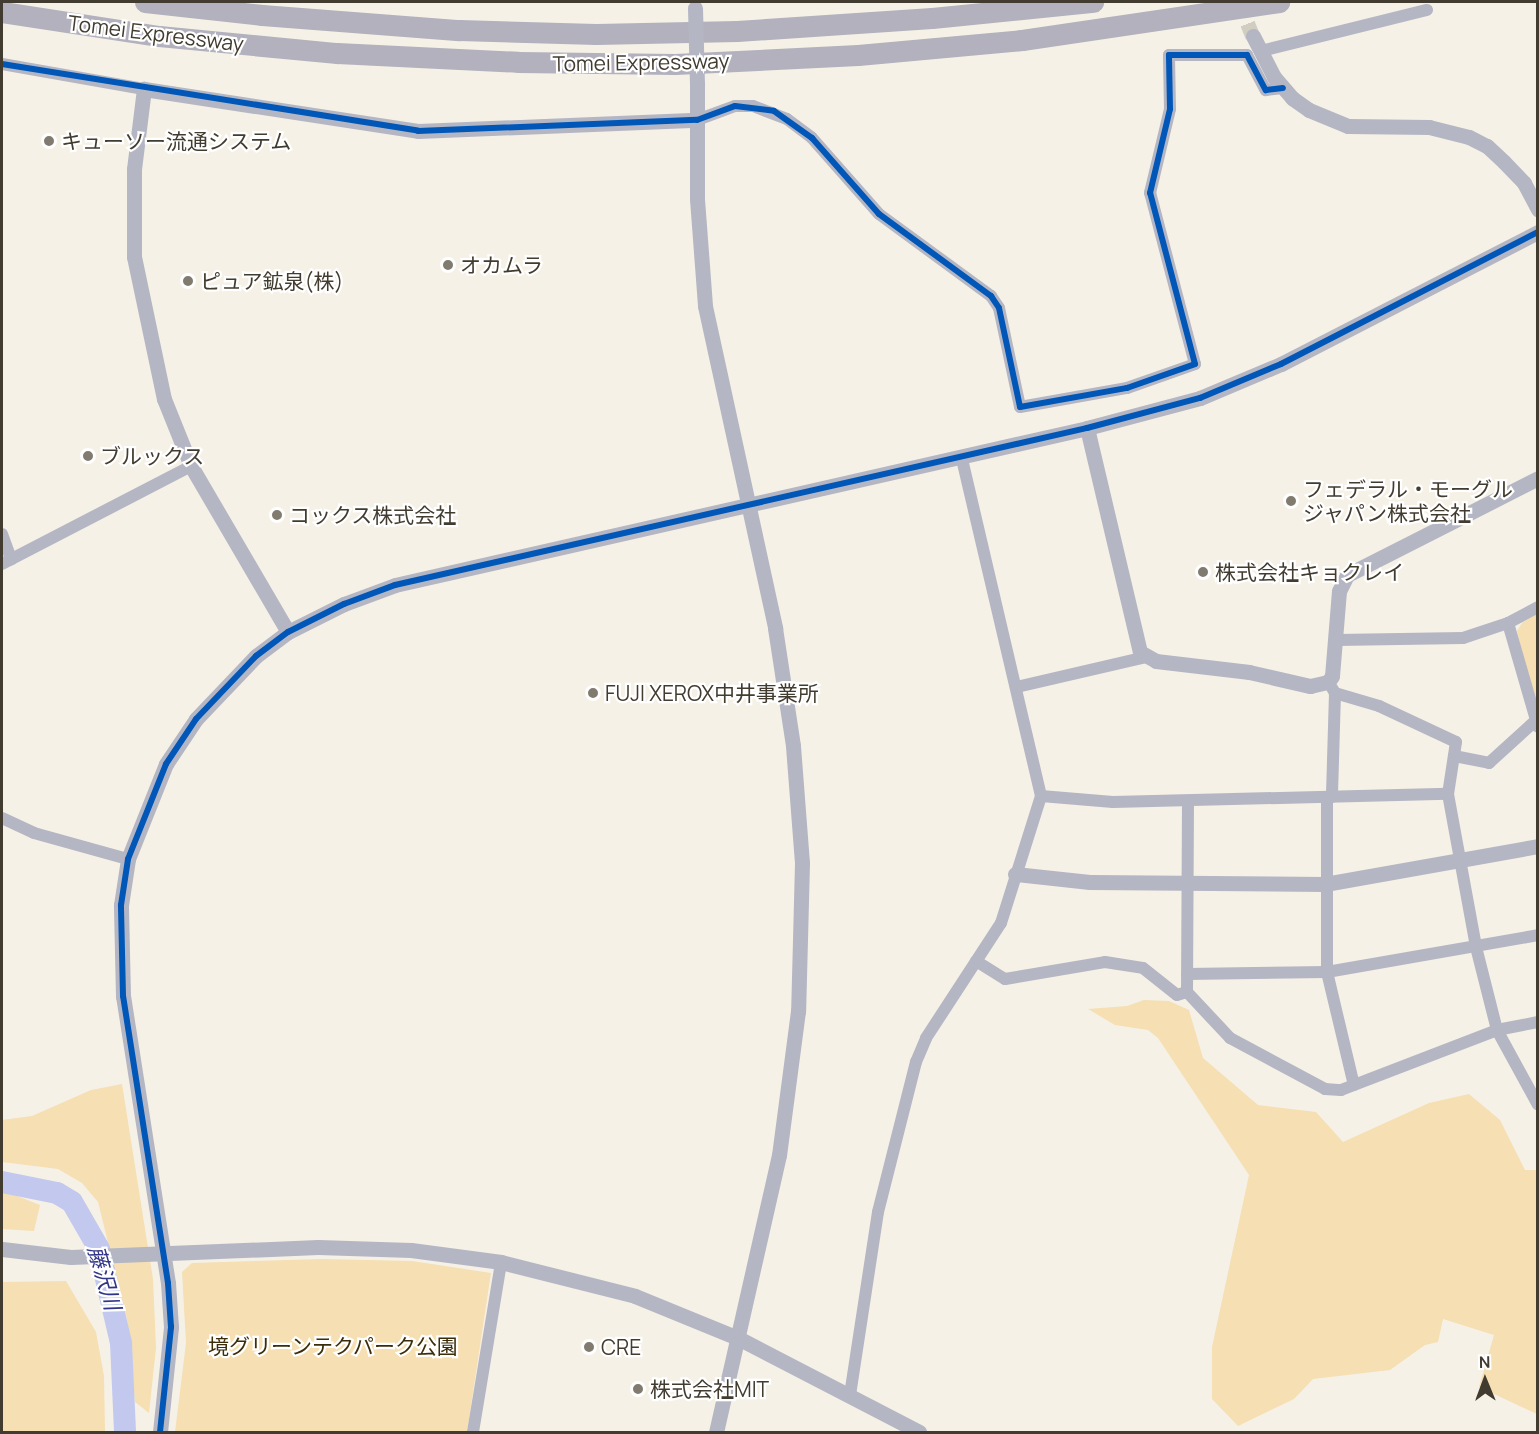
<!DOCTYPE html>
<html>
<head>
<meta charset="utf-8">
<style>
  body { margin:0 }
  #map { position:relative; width:1539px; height:1434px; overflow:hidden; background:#f6f1e6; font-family:Manrope,"Noto Sans JP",sans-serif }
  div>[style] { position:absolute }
  .green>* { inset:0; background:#f5dfb3 }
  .river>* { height:22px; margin:-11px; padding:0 11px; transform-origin:11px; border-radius:11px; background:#c3c9ee }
  .tertiary-tunnel>* { height:15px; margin-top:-7.5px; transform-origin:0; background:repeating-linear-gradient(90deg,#d2cdc1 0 15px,transparent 0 23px) }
  .minor>* { height:12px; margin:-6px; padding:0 6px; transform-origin:6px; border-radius:6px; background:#b4b6c3 }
  .tertiary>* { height:15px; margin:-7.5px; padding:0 7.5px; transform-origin:7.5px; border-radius:7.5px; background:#b4b6c3 }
  .motorway>* { height:21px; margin:-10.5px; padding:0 10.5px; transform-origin:10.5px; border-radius:10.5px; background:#b2b1bd }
  .tertiary-bridge>* { height:15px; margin:-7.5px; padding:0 7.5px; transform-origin:7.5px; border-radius:7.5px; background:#b4b6c3 }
  .cycleway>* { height:6px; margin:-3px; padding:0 3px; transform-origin:3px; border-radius:3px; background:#0057b8 }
  .dots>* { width:16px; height:16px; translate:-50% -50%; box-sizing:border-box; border:3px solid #fff; border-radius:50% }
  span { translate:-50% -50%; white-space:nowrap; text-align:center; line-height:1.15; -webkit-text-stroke:4.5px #fff; paint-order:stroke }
  .street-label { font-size:21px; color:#423b2f }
  .poi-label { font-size:21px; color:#423b2f }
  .left { translate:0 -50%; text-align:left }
  .park-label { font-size:21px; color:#3c2d0a }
  .water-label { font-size:22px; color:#313587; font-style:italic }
  .frame { position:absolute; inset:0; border:3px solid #423b2f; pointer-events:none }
  .north { position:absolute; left:1455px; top:1350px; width:60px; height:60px; -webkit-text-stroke:4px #fff; paint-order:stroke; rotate:359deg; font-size:16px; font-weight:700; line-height:24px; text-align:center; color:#423b2f }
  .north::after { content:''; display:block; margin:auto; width:21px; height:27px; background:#423b2f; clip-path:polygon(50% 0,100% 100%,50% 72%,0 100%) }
</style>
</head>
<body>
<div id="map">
  <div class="green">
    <i style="clip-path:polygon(1537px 614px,1537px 716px,1517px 631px,1522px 623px)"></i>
    <i style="clip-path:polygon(1144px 1000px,1169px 1001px,1189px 1010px,1203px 1058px,1258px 1105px,1316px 1112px,1343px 1142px,1429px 1103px,1469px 1094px,1500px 1120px,1525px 1170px,1537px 1170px,1537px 1414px,1479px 1387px,1494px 1335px,1443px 1319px,1438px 1342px,1425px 1345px,1390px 1370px,1313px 1379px,1294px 1399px,1238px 1426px,1212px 1399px,1212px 1347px,1249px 1175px,1158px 1038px,1148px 1030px,1115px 1025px,1088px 1009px,1127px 1006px)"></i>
    <i style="clip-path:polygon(122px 1084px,153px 1279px,156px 1348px,149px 1413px,135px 1402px,127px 1319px,98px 1202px,82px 1183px,58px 1169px,2px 1162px,2px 1120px,32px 1116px,91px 1090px)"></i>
    <i style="clip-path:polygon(2px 1190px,40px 1205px,34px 1231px,2px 1229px)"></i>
    <i style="clip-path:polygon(322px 1259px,412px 1261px,491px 1273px,467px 1432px,175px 1432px,186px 1343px,182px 1272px,192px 1263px)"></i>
    <i style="clip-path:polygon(66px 1281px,96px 1332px,104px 1376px,105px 1432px,2px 1432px,2px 1282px)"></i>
  </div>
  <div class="river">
    <i style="left:2px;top:1182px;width:56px;rotate:11.3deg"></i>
    <i style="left:57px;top:1193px;width:17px;rotate:31deg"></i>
    <i style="left:72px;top:1202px;width:54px;rotate:60.1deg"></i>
    <i style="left:99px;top:1249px;width:97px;rotate:76.8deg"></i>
    <i style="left:121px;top:1343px;width:89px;rotate:87.4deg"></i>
  </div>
  <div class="tertiary-tunnel">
    <i style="left:1239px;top:2px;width:37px;rotate:68deg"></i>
  </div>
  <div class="minor">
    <i style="left:1261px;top:51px;width:171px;rotate:-13.9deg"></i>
    <i style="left:2px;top:64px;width:144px;rotate:10deg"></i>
    <i style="left:697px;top:120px;width:40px;rotate:-20.2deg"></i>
    <i style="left:735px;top:106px;width:18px"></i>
    <i style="left:753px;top:106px;width:36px;rotate:21deg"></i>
    <i style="left:787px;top:119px;width:31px;rotate:37deg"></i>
    <i style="left:812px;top:138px;width:101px;rotate:48.6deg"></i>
    <i style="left:879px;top:214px;width:139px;rotate:36.2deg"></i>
    <i style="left:991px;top:296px;width:14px;rotate:56deg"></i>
    <i style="left:999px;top:308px;width:101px;rotate:78deg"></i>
    <i style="left:1020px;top:407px;width:109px;rotate:-10.1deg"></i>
    <i style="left:1127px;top:388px;width:72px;rotate:-19.4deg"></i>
    <i style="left:1195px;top:364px;width:177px;rotate:-104.7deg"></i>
    <i style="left:1150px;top:193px;width:86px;rotate:-76.6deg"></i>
    <i style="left:1170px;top:109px;width:54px;rotate:-91.1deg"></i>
    <i style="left:1169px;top:55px;width:78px"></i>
    <i style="left:1247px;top:55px;width:40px;rotate:62deg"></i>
    <i style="left:1266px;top:90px;width:17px;rotate:-7deg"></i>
    <i style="left:2px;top:534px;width:27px;rotate:70deg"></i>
    <i style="left:2px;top:564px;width:213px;rotate:-27.4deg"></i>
    <i style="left:1508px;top:623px;width:108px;rotate:73.9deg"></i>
    <i style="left:1337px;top:640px;width:126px;rotate:-0.9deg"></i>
    <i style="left:1463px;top:638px;width:47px;rotate:-18.4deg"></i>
    <i style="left:1508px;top:623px;width:34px;rotate:-28deg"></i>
    <i style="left:1017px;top:687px;width:132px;rotate:-13.1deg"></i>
    <i style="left:1332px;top:688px;width:6px;rotate:59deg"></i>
    <i style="left:1335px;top:693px;width:104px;rotate:91.7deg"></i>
    <i style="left:1335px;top:693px;width:46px;rotate:16.5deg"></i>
    <i style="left:1379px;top:706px;width:85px;rotate:25.1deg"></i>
    <i style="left:1456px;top:742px;width:53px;rotate:98.7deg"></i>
    <i style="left:1448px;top:794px;width:156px;rotate:79.6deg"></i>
    <i style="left:1476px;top:947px;width:86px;rotate:75.8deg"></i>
    <i style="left:1497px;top:1030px;width:85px;rotate:61.3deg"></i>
    <i style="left:1454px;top:756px;width:36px;rotate:11deg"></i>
    <i style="left:1489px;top:763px;width:59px;rotate:-42.3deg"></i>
    <i style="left:1041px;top:796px;width:72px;rotate:4.8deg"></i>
    <i style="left:1113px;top:802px;width:335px;rotate:-1.4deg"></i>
    <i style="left:1327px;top:797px;width:175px;rotate:90deg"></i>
    <i style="left:1327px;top:972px;width:116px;rotate:76.6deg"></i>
    <i style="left:1188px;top:801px;width:191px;rotate:90.3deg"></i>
    <i style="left:1187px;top:992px;width:63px;rotate:46.9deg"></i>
    <i style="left:1230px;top:1038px;width:108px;rotate:28.2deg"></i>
    <i style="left:1325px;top:1089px;width:16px;rotate:4deg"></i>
    <i style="left:1341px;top:1090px;width:167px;rotate:-21deg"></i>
    <i style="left:1497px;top:1030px;width:42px;rotate:-11deg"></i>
    <i style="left:2px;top:818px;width:35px;rotate:25deg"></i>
    <i style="left:34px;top:833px;width:98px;rotate:15.5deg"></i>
    <i style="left:976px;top:961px;width:34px;rotate:32deg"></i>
    <i style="left:1005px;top:979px;width:101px;rotate:-9.6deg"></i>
    <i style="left:1105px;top:962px;width:38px;rotate:9deg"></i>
    <i style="left:1143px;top:968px;width:43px;rotate:38.5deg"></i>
    <i style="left:1177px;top:995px;width:10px;rotate:-17deg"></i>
    <i style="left:1187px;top:974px;width:140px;rotate:-0.8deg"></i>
    <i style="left:1327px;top:972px;width:214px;rotate:-9.9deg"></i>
    <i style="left:850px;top:1395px;width:185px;rotate:-81.3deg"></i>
    <i style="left:878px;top:1212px;width:155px;rotate:-75.8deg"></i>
    <i style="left:916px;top:1062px;width:26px;rotate:-67deg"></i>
    <i style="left:926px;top:1038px;width:137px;rotate:-56.9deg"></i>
    <i style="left:1001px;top:923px;width:133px;rotate:-72.5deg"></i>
    <i style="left:1041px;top:796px;width:349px;rotate:-103.2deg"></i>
    <i style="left:473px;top:1432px;width:172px;rotate:-80.6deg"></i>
  </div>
  <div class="tertiary">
    <i style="left:1253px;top:36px;width:46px;rotate:62.9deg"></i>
    <i style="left:1274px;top:77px;width:28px;rotate:49deg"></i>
    <i style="left:1292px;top:98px;width:21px;rotate:35deg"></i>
    <i style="left:1309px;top:110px;width:42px;rotate:22.3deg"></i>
    <i style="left:1348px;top:126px;width:81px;rotate:0.7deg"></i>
    <i style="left:1429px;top:127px;width:41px;rotate:14deg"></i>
    <i style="left:1469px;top:137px;width:20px;rotate:27deg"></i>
    <i style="left:1487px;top:146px;width:23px;rotate:43deg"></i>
    <i style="left:1504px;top:162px;width:29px;rotate:46deg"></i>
    <i style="left:1524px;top:183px;width:30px;rotate:62deg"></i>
    <i style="left:697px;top:84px;width:115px;rotate:90deg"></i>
    <i style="left:697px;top:199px;width:107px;rotate:85.7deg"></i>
    <i style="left:705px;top:306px;width:330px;rotate:77.7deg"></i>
    <i style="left:775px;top:628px;width:119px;rotate:81.3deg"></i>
    <i style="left:793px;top:746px;width:117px;rotate:85.6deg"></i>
    <i style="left:802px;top:863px;width:148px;rotate:91.5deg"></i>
    <i style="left:798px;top:1011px;width:145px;rotate:97.5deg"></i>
    <i style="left:779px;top:1155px;width:284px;rotate:102.8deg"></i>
    <i style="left:1087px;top:428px;width:230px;rotate:76.7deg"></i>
    <i style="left:1140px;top:652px;width:18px;rotate:29deg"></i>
    <i style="left:1156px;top:661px;width:94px;rotate:6.7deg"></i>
    <i style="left:1249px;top:672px;width:63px;rotate:12.9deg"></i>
    <i style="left:1310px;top:686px;width:18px;rotate:-13deg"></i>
    <i style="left:1328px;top:682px;width:7px;rotate:-56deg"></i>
    <i style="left:1332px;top:676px;width:85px;rotate:-85.3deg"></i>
    <i style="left:1339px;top:591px;width:18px;rotate:-63deg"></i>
    <i style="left:1347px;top:575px;width:214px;rotate:-26.9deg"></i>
    <i style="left:288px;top:632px;width:192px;rotate:-120.3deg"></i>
    <i style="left:191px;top:466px;width:72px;rotate:-111.9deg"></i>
    <i style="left:164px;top:399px;width:145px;rotate:-101.9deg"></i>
    <i style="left:134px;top:257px;width:88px;rotate:-90deg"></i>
    <i style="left:134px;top:169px;width:81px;rotate:-82.9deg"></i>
    <i style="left:144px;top:89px;width:277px;rotate:8.7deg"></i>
    <i style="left:418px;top:131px;width:279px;rotate:-2.3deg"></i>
    <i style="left:1015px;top:874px;width:75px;rotate:6.1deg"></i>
    <i style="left:1090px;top:882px;width:235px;rotate:0.5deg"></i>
    <i style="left:1325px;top:884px;width:216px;rotate:-10.1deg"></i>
    <i style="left:2px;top:1249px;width:69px;rotate:6.6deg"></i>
    <i style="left:71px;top:1257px;width:247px;rotate:-2.3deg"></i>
    <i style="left:318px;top:1247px;width:93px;rotate:1.8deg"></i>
    <i style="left:411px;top:1250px;width:91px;rotate:7.6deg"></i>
    <i style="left:501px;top:1262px;width:138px;rotate:14.2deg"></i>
    <i style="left:635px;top:1296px;width:111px;rotate:22.2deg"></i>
    <i style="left:738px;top:1338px;width:204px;rotate:27.4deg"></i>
    <i style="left:160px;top:1432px;width:106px;rotate:-84deg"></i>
    <i style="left:171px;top:1327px;width:44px;rotate:-93.9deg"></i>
    <i style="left:168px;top:1283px;width:291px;rotate:-98.9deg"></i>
    <i style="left:123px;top:996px;width:91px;rotate:-91.3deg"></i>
    <i style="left:121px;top:905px;width:47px;rotate:-81.3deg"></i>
    <i style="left:128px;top:859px;width:102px;rotate:-68.2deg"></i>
    <i style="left:166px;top:764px;width:54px;rotate:-56.3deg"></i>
    <i style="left:196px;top:719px;width:87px;rotate:-46.4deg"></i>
    <i style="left:256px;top:656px;width:40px;rotate:-37deg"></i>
    <i style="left:288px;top:632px;width:63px;rotate:-26.6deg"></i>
    <i style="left:344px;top:604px;width:54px;rotate:-20.4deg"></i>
    <i style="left:395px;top:585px;width:710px;rotate:-12.78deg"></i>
    <i style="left:1087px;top:428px;width:117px;rotate:-14.9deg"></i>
    <i style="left:1200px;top:398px;width:88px;rotate:-22.8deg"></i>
    <i style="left:1281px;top:364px;width:289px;rotate:-27.2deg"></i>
  </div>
  <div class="motorway">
    <i style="left:145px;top:2px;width:118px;rotate:6.3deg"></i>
    <i style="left:262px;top:15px;width:198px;rotate:4.4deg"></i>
    <i style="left:459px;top:30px;width:137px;rotate:1.7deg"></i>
    <i style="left:596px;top:34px;width:141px;rotate:-1.2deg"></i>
    <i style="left:737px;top:31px;width:195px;rotate:-3.8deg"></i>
    <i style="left:932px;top:18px;width:162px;rotate:-5.7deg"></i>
    <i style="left:2px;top:12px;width:159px;rotate:8.7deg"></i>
    <i style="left:159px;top:36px;width:179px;rotate:5.5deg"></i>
    <i style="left:337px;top:53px;width:181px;rotate:2.8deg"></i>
    <i style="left:518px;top:62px;width:157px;rotate:0.7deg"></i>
    <i style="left:675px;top:64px;width:183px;rotate:-2.8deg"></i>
    <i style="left:858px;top:55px;width:165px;rotate:-5.2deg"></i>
    <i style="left:1022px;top:40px;width:260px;rotate:-8.4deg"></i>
  </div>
  <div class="tertiary-bridge">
    <i style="left:695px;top:8px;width:76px;rotate:88.5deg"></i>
  </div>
  <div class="cycleway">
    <i style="left:2px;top:64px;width:421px;rotate:9.1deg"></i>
    <i style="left:418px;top:131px;width:279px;rotate:-2.3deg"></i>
    <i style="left:697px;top:120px;width:40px;rotate:-20.2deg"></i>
    <i style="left:735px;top:106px;width:39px;rotate:7deg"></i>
    <i style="left:774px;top:111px;width:47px;rotate:35.4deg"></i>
    <i style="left:812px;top:138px;width:101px;rotate:48.6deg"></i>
    <i style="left:879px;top:214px;width:139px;rotate:36.2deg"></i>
    <i style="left:991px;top:296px;width:14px;rotate:56deg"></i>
    <i style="left:999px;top:308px;width:101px;rotate:78deg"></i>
    <i style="left:1020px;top:407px;width:109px;rotate:-10.1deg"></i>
    <i style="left:1127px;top:388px;width:72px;rotate:-19.4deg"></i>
    <i style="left:1195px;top:364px;width:177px;rotate:-104.7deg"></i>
    <i style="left:1150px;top:193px;width:86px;rotate:-76.6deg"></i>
    <i style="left:1170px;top:109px;width:54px;rotate:-91.1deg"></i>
    <i style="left:1169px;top:55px;width:78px"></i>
    <i style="left:1247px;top:55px;width:40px;rotate:62deg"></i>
    <i style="left:1266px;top:90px;width:17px;rotate:-7deg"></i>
    <i style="left:160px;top:1432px;width:106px;rotate:-84deg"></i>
    <i style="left:171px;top:1327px;width:44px;rotate:-93.9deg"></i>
    <i style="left:168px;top:1283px;width:291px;rotate:-98.9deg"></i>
    <i style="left:123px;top:996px;width:91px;rotate:-91.3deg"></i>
    <i style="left:121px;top:905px;width:47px;rotate:-81.3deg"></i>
    <i style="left:128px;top:859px;width:102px;rotate:-68.2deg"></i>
    <i style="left:166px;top:764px;width:54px;rotate:-56.3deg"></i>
    <i style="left:196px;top:719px;width:87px;rotate:-46.4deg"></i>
    <i style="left:256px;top:656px;width:40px;rotate:-37deg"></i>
    <i style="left:288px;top:632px;width:63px;rotate:-26.6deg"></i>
    <i style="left:344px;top:604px;width:54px;rotate:-20.4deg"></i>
    <i style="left:395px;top:585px;width:710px;rotate:-12.78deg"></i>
    <i style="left:1087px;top:428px;width:117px;rotate:-14.9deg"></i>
    <i style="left:1200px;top:398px;width:88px;rotate:-22.8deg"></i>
    <i style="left:1281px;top:364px;width:289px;rotate:-27.2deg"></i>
  </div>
  <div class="dots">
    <i style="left:49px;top:141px;background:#817b6f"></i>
    <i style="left:448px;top:265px;background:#817b6f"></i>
    <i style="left:188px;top:281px;background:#817b6f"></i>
    <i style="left:88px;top:456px;background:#817b6f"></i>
    <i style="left:1291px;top:501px;background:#817b6f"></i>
    <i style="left:277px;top:515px;background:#817b6f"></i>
    <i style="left:1203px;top:572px;background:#817b6f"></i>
    <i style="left:593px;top:693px;background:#817b6f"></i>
    <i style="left:589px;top:1347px;background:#817b6f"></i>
    <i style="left:638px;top:1389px;background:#817b6f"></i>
  </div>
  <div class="street-label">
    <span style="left:156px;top:33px;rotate:7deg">Tomei Expressway</span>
    <span style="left:641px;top:62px;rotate:-1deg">Tomei Expressway</span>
  </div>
  <div class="poi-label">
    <span class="left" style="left:61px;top:141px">キューソー流通システム</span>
    <span class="left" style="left:460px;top:265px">オカムラ</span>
    <span class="left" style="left:200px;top:281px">ピュア鉱泉(株)</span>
    <span class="left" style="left:100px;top:456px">ブルックス</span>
    <span class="left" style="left:1303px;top:501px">フェデラル・モーグル<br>ジャパン株式会社</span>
    <span class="left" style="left:289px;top:515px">コックス株式会社</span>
    <span class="left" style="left:1215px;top:572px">株式会社キョクレイ</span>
    <span class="left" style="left:605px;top:693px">FUJI XEROX中井事業所</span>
    <span class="left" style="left:601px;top:1347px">CRE</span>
    <span class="left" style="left:650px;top:1389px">株式会社MIT</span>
  </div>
  <div class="park-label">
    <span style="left:333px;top:1346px">境グリーンテクパーク公園</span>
  </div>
  <div class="water-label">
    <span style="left:104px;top:1278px;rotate:74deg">藤沢川</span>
  </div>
  <div class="frame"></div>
  <div class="north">N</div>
</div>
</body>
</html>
